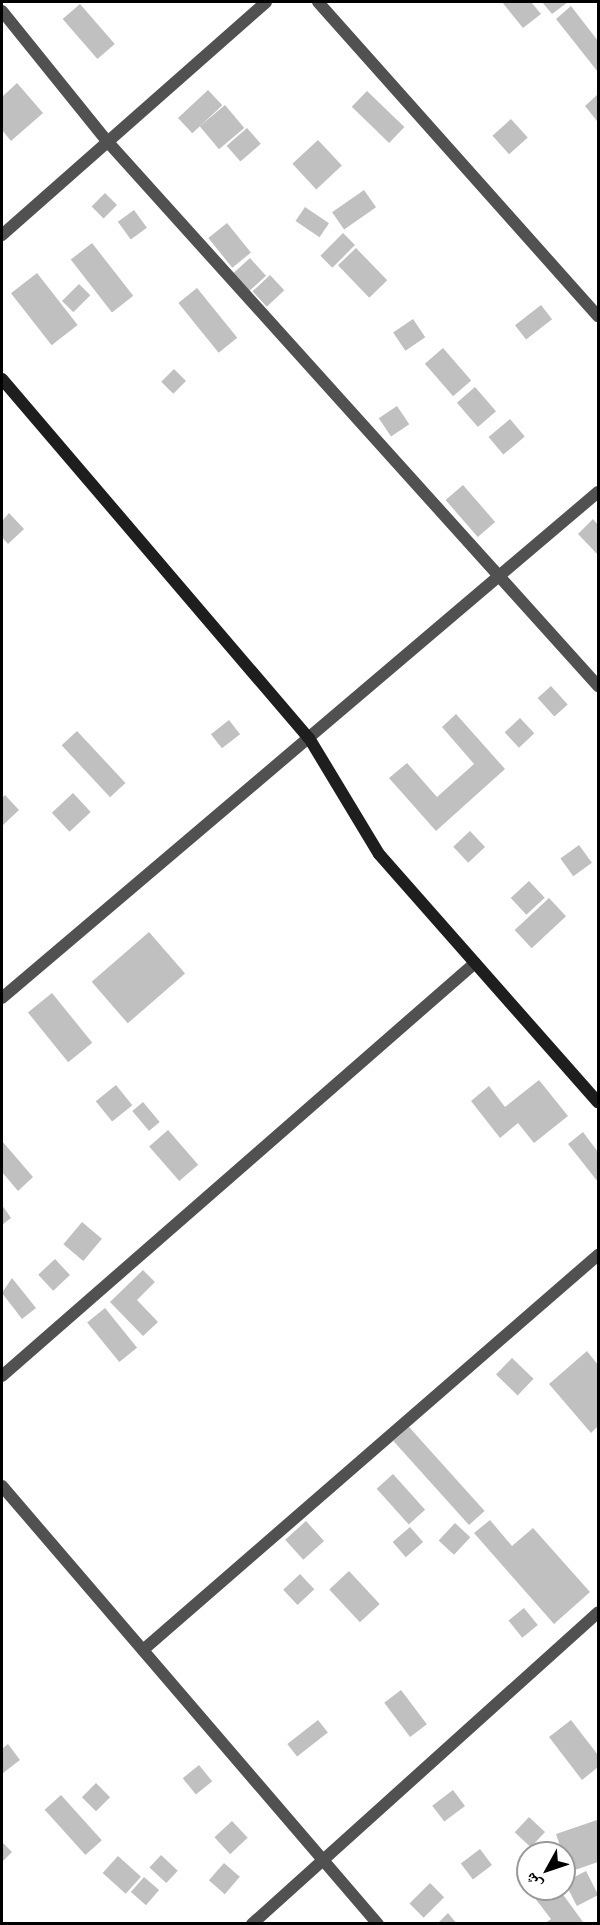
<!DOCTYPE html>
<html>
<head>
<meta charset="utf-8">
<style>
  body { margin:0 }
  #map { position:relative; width:600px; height:1925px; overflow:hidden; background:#fff; font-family:"DM Sans","Noto Naskh Arabic",sans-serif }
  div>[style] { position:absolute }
  .building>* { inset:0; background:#c0c0c0; transform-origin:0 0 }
  .street>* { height:12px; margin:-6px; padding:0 6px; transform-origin:6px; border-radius:6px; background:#515151 }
  .secondary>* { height:12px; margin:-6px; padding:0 6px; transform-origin:6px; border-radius:6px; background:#1e1e1e }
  span { translate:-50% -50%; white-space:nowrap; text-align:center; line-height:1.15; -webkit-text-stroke:5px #fff; paint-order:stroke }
  .frame { position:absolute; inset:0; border:3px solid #000; pointer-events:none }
  .north { position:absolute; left:516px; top:1841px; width:60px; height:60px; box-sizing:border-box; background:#fff; border:2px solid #999; border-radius:50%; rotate:230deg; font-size:16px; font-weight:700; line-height:24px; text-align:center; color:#000 }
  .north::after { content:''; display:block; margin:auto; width:21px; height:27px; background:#000; clip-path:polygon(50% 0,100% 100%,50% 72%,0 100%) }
</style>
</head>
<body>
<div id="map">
  <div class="building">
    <i style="clip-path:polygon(502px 2px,531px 2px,541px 14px,523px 28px)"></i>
    <i style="clip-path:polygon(542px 2px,568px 2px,552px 14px)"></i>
    <i style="left:80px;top:4px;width:53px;height:23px;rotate:49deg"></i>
    <i style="clip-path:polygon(571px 6px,598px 41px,598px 72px,556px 19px)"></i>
    <i style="clip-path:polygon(17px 83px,43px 113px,11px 141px,2px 130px,2px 97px)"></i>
    <i style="left:208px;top:90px;width:21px;height:41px;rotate:47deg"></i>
    <i style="left:367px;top:91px;width:52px;height:22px;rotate:44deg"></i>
    <i style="clip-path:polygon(598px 94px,598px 120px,597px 121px,585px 106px)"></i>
    <i style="left:225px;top:105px;width:30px;height:33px;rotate:50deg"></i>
    <i style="left:511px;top:119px;width:25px;height:25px;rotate:48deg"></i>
    <i style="left:247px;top:128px;width:21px;height:27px;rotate:49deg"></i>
    <i style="left:318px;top:140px;width:35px;height:35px;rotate:47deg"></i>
    <i style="left:364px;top:190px;width:21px;height:39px;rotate:55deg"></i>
    <i style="left:105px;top:193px;width:17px;height:19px;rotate:45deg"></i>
    <i style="left:305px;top:207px;width:29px;height:17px;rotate:34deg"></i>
    <i style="left:134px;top:210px;width:22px;height:20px;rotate:54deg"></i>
    <i style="left:227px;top:223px;width:38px;height:24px;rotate:51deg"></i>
    <i style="left:343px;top:233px;width:17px;height:32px;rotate:45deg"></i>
    <i style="left:92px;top:243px;width:67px;height:27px;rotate:52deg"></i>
    <i style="left:356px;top:248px;width:45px;height:25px;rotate:46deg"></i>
    <i style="left:250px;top:258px;width:24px;height:23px;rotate:48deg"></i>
    <i style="left:37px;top:273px;width:66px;height:33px;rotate:52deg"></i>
    <i style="left:270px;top:275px;width:21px;height:24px;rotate:47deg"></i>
    <i style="left:79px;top:284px;width:16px;height:24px;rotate:45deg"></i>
    <i style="left:197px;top:288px;width:64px;height:24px;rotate:51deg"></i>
    <i style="left:541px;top:305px;width:18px;height:33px;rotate:52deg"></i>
    <i style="left:413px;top:319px;width:22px;height:24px;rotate:56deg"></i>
    <i style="left:443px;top:348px;width:43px;height:24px;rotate:49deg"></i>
    <i style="left:174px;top:369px;width:17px;height:18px;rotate:45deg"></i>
    <i style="left:475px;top:387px;width:32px;height:24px;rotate:49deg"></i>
    <i style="left:397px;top:406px;width:22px;height:22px;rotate:56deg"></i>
    <i style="left:510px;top:419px;width:23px;height:28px;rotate:50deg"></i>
    <i style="left:463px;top:485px;width:49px;height:23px;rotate:49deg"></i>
    <i style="clip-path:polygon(9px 513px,24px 529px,8px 544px,2px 537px,2px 521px)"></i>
    <i style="clip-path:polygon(593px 519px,598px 525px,598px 555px,578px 534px)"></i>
    <i style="left:551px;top:686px;width:25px;height:18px;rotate:48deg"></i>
    <i style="clip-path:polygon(456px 714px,505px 769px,436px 831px,389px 778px,407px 763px,437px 797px,474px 764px,442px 727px)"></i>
    <i style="left:520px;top:718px;width:21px;height:21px;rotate:47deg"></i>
    <i style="left:229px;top:720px;width:18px;height:23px;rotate:52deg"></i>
    <i style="left:77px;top:731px;width:71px;height:21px;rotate:47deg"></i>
    <i style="left:73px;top:793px;width:26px;height:29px;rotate:47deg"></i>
    <i style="clip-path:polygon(5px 795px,19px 810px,2px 826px,2px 798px)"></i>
    <i style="left:470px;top:831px;width:22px;height:23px;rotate:47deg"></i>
    <i style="left:579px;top:845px;width:22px;height:23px;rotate:54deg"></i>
    <i style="left:529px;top:881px;width:23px;height:25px;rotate:47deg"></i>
    <i style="left:549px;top:898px;width:25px;height:47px;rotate:47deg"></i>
    <i style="left:149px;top:932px;width:55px;height:76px;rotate:49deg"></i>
    <i style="left:52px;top:993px;width:64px;height:31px;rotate:51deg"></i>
    <i style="clip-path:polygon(539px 1080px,568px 1116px,534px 1143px,518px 1123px,500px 1138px,471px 1101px,489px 1086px,505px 1107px)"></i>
    <i style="left:116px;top:1085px;width:26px;height:26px;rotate:51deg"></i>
    <i style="left:143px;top:1102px;width:26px;height:14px;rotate:50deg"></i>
    <i style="left:168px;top:1130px;width:46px;height:25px;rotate:49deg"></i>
    <i style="clip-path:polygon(583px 1132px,598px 1152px,598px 1182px,568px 1144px)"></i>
    <i style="clip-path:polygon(2px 1141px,33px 1177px,18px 1191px,2px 1172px)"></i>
    <i style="clip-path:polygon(2px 1205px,11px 1218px,2px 1225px)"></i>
    <i style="left:82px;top:1222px;width:26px;height:29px;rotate:40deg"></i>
    <i style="left:55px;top:1259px;width:22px;height:23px;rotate:47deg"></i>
    <i style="clip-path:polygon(143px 1270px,155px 1282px,137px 1300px,158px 1322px,143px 1336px,110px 1302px)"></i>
    <i style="clip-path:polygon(12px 1278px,36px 1308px,22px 1319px,2px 1293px)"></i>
    <i style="left:105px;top:1308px;width:51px;height:23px;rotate:51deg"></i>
    <i style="clip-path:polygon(587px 1351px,598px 1365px,598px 1426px,591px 1433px,549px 1384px)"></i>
    <i style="left:512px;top:1358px;width:30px;height:23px;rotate:44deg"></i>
    <i style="left:409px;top:1427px;width:113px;height:21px;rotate:48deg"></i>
    <i style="left:393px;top:1474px;width:48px;height:22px;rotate:48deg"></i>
    <i style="clip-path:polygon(490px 1520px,512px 1546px,533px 1528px,590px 1592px,554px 1624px,474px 1533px)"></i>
    <i style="left:306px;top:1521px;width:27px;height:28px;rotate:48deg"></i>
    <i style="left:455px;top:1523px;width:21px;height:24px;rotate:43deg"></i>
    <i style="left:410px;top:1527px;width:20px;height:23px;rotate:49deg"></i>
    <i style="left:349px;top:1571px;width:45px;height:27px;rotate:47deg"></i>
    <i style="left:300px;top:1574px;width:21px;height:23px;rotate:47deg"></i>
    <i style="left:524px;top:1608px;width:22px;height:20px;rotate:51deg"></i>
    <i style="left:401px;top:1690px;width:43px;height:21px;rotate:53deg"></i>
    <i style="left:318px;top:1720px;width:16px;height:39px;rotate:52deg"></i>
    <i style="clip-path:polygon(571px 1720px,598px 1755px,598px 1767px,582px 1780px,549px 1737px)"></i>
    <i style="clip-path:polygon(8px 1744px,20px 1760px,3px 1773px,2px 1749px)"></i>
    <i style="left:199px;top:1765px;width:21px;height:21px;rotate:51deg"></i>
    <i style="left:96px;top:1783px;width:20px;height:20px;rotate:45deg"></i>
    <i style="left:453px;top:1790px;width:20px;height:26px;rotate:53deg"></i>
    <i style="left:61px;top:1795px;width:61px;height:22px;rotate:48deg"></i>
    <i style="left:529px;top:1817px;width:22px;height:21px;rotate:43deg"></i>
    <i style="clip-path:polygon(597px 1820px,598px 1862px,569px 1872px,556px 1834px)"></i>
    <i style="left:232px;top:1821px;width:23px;height:24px;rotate:47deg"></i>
    <i style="clip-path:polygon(2px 1842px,12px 1852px,2px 1862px)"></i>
    <i style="left:480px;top:1849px;width:20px;height:24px;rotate:53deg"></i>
    <i style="left:161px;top:1855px;width:23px;height:17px;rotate:43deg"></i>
    <i style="left:118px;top:1856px;width:31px;height:23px;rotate:42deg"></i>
    <i style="left:224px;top:1863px;width:21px;height:23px;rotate:41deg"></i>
    <i style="left:586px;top:1871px;width:27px;height:24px;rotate:63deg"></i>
    <i style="left:144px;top:1877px;width:20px;height:20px;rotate:41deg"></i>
    <i style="left:430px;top:1883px;width:20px;height:29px;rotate:45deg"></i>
    <i style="clip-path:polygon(537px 1889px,559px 1889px,583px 1922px,544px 1924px,551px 1919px,531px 1893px)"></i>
    <i style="clip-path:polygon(448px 1913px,457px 1924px,437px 1924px)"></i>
  </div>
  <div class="street">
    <i style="left:318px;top:2px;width:421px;rotate:48.3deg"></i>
    <i style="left:2px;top:11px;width:167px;rotate:51.1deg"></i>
    <i style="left:107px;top:141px;width:734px;rotate:47.98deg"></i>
    <i style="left:2px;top:235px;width:352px;rotate:-41.4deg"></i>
    <i style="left:2px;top:998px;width:782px;rotate:-40.33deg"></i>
    <i style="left:2px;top:1376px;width:628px;rotate:-41.13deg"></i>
    <i style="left:2px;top:1486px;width:577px;rotate:49.36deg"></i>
    <i style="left:143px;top:1650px;width:603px;rotate:-40.96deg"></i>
    <i style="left:252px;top:1924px;width:466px;rotate:-42deg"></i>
  </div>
  <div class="secondary">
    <i style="left:2px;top:379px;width:472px;rotate:49.5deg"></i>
    <i style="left:309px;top:738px;width:135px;rotate:58.9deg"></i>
    <i style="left:379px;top:854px;width:331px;rotate:48.6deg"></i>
  </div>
  <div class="frame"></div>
  <div class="north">ش</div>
</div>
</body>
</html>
